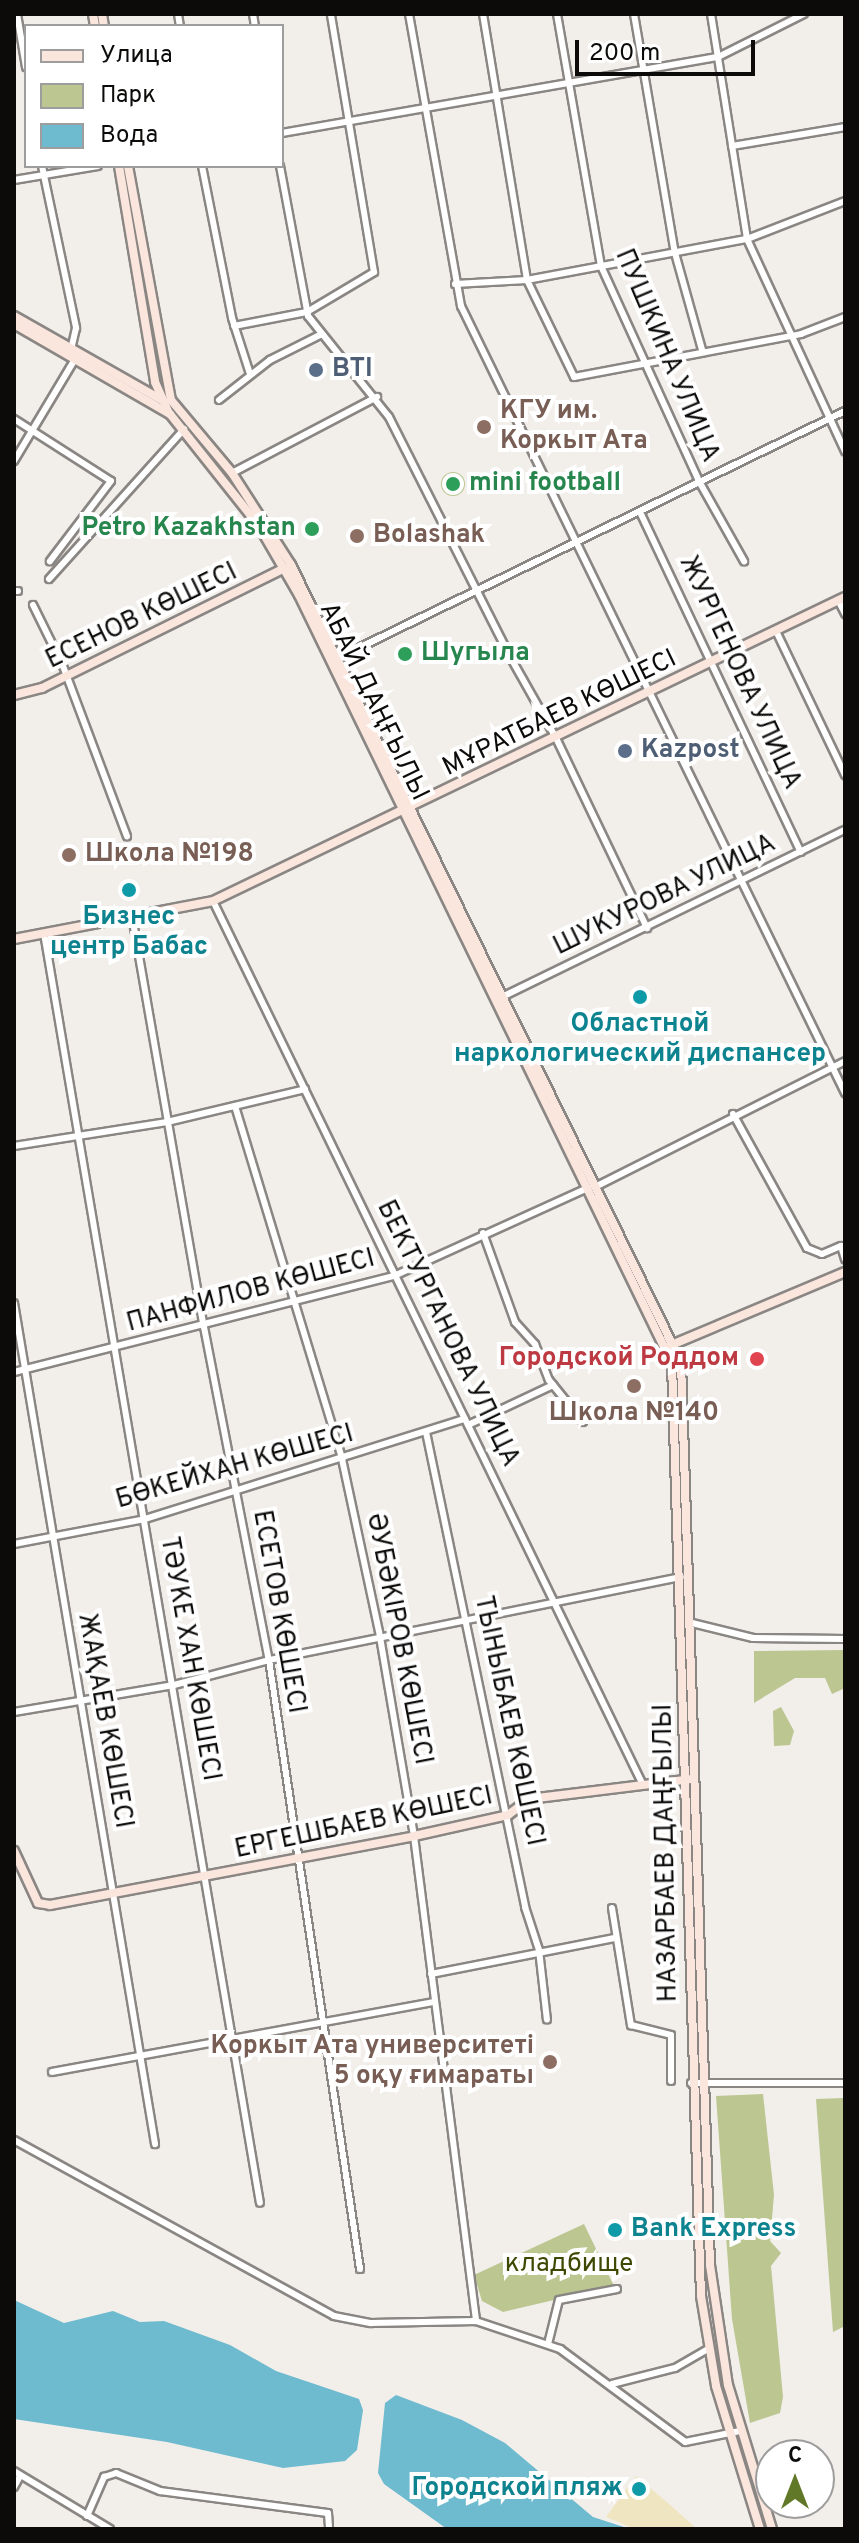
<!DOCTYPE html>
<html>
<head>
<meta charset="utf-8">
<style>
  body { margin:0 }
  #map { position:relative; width:859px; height:2543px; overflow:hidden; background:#f2eeea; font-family:Overpass,sans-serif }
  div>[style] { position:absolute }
  .green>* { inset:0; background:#bbc690 }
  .round { border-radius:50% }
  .sand>* { inset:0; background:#efe5c0 }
  .water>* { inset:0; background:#6ebacf }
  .roads { filter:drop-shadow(2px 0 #8a8683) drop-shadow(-2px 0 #8a8683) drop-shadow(0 2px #8a8683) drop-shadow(0 -2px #8a8683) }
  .street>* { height:6px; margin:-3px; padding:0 3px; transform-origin:3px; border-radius:3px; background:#fff }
  .secondary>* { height:8px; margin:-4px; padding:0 4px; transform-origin:4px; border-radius:4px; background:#fbe6de }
  .dots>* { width:22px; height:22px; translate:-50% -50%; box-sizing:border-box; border:4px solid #fff; border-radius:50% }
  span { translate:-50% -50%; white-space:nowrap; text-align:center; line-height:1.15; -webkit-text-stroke:8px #fff; paint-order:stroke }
  .street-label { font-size:26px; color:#0c0b0a }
  .service-label { font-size:26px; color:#4e5e75; font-weight:700 }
  .left { translate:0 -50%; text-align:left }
  .education-label { font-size:26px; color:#785e54; font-weight:700 }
  .right { translate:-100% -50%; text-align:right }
  .leisure-label { font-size:26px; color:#27864d; font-weight:700 }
  .culture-label { font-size:26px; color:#0d838f; font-weight:700 }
  .health-label { font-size:26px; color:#be3a42; font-weight:700 }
  .park-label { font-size:26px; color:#3f4800 }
  .frame { position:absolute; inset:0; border:16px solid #0c0b0a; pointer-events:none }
  .legend { position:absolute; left:24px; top:24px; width:260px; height:144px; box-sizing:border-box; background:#fff; border:2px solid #9e9d9d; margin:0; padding:10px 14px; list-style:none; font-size:24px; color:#0c0b0a }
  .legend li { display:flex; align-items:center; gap:16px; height:40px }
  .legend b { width:40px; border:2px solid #9e9d9d }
  .north { position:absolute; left:755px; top:2439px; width:80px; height:80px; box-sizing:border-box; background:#fff; border:2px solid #9e9d9d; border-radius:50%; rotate:0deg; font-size:22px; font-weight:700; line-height:32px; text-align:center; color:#0c0b0a }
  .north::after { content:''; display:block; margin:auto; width:28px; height:36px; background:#627829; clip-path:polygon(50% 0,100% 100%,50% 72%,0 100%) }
  .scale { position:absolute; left:575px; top:40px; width:180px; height:36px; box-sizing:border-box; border:4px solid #0c0b0a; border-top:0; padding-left:10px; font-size:24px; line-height:28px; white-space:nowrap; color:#0c0b0a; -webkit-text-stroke:6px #fff; paint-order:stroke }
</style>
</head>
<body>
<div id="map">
  <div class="green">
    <i class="round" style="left:441px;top:472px;width:24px;height:24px"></i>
    <i style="clip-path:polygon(845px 1650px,845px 1688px,832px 1694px,825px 1678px,795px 1678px,754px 1703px,754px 1651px)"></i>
    <i style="clip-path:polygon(781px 1707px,794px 1731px,790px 1745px,774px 1746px,773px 1711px)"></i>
    <i style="clip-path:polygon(763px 2094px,774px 2195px,770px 2241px,781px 2253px,771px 2266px,783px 2397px,780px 2413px,750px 2423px,732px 2319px,716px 2096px)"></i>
    <i style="clip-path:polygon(845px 2098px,845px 2326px,833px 2332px,816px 2099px)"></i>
    <i style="clip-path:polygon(584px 2224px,614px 2286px,503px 2312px,482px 2301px,474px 2275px)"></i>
  </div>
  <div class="sand">
    <i style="clip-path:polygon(636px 2476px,668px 2503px,697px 2529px,635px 2529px,606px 2517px)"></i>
  </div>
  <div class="water">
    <i style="clip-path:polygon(14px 2300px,64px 2323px,113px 2311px,140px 2322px,164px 2321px,230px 2345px,276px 2371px,359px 2399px,363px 2410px,357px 2450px,345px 2461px,283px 2468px,167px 2442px,14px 2419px)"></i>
    <i style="clip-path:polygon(396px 2395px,462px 2420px,505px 2443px,593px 2517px,630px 2529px,447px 2529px,384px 2484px,378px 2473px,385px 2403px)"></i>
  </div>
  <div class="roads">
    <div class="street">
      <i style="left:17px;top:14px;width:54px;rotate:80.4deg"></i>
      <i style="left:178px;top:14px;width:12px;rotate:81deg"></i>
      <i style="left:253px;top:14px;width:12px;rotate:81deg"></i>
      <i style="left:409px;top:14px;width:297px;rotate:79.9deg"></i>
      <i style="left:461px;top:306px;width:876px;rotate:63.99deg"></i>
      <i style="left:483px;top:14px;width:270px;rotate:80.6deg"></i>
      <i style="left:527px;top:280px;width:108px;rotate:64.1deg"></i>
      <i style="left:574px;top:377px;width:231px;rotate:-10.7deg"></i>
      <i style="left:801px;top:334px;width:47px;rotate:-21.1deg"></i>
      <i style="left:557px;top:14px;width:256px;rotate:80.1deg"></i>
      <i style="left:601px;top:266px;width:239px;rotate:65.5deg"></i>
      <i style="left:700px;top:483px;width:90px;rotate:60.6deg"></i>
      <i style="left:634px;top:14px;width:242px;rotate:80.3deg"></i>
      <i style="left:675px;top:253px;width:101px;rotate:74.4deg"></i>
      <i style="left:711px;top:14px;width:228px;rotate:80.9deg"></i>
      <i style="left:747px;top:239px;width:234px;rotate:65.2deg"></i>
      <i style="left:282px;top:133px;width:443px;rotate:-9.9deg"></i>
      <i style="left:718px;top:57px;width:96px;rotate:-26.6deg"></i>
      <i style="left:732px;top:146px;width:115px;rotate:-9.5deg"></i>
      <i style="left:42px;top:166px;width:166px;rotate:78.1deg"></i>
      <i style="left:76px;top:328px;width:22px;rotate:103deg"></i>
      <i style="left:202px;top:166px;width:155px;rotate:78.8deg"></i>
      <i style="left:232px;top:318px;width:59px;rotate:72.2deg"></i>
      <i style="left:280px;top:166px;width:153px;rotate:79.4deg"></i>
      <i style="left:308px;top:316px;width:129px;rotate:51.3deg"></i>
      <i style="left:389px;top:417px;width:264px;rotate:63.2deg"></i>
      <i style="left:508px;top:653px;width:98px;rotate:60.5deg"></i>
      <i style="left:556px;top:738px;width:211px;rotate:64.4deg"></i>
      <i style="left:14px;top:180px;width:85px;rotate:-9.5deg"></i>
      <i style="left:455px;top:284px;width:72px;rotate:-3.2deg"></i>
      <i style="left:527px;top:280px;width:224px;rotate:-10.6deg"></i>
      <i style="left:747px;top:239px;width:105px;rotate:-21.2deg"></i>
      <i style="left:234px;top:326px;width:74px;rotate:-10.9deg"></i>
      <i style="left:307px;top:312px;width:78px;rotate:-30.8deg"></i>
      <i style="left:374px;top:272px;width:262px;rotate:-99.5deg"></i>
      <i style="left:219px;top:400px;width:65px;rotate:-38.1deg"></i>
      <i style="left:270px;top:360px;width:58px;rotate:-26.6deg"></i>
      <i style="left:14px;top:419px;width:115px;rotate:32.6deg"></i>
      <i style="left:111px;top:481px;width:101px;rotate:127.3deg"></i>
      <i style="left:14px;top:461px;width:119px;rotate:-59.1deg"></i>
      <i style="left:232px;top:473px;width:164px;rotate:-27.7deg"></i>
      <i style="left:640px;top:512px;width:376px;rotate:64.7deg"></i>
      <i style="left:49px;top:579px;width:202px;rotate:-48deg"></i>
      <i style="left:14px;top:591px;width:4px"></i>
      <i style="left:838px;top:600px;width:16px;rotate:63deg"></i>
      <i style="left:33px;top:605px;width:68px;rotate:63.8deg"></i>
      <i style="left:63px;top:666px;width:182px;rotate:69.4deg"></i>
      <i style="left:776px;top:631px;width:160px;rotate:64.4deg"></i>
      <i style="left:334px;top:660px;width:568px;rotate:-25.98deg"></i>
      <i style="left:213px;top:901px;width:983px;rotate:64.06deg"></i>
      <i style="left:132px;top:916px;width:417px;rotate:80.1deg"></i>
      <i style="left:204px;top:1327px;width:339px;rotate:79deg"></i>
      <i style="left:269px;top:1660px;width:616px;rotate:81.5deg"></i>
      <i style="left:44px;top:933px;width:1288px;rotate:80.35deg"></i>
      <i style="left:502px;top:997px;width:381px;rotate:-26deg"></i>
      <i style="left:235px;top:1106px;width:369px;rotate:73.1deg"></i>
      <i style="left:342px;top:1459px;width:182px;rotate:77.9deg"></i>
      <i style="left:380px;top:1637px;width:202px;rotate:80.3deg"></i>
      <i style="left:414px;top:1836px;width:489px;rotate:82.7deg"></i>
      <i style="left:733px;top:1114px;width:153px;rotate:61.1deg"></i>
      <i style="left:807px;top:1248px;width:16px;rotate:22deg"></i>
      <i style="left:822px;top:1254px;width:21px;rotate:-23deg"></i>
      <i style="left:841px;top:1246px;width:14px;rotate:73deg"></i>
      <i style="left:14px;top:1146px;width:155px;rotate:-8.9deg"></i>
      <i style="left:167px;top:1122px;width:142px;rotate:-13.4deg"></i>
      <i style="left:595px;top:1187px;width:280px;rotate:-26.7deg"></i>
      <i style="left:483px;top:1233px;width:95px;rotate:70.2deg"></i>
      <i style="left:515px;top:1322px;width:30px;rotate:48deg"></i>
      <i style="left:535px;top:1344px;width:39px;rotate:69deg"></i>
      <i style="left:549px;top:1380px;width:54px;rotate:51deg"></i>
      <i style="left:14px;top:1303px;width:853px;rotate:80.48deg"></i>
      <i style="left:14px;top:1372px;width:394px;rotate:-14.2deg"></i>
      <i style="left:396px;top:1275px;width:211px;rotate:-24.4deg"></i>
      <i style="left:468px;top:1425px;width:94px;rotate:-25.2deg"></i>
      <i style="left:426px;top:1432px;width:485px;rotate:78.2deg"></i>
      <i style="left:525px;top:1907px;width:45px;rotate:72deg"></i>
      <i style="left:539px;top:1950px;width:70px;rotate:83.5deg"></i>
      <i style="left:14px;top:1544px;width:133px;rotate:-10.8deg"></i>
      <i style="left:145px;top:1519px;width:335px;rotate:-17.4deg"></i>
      <i style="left:692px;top:1623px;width:63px;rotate:13.8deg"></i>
      <i style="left:753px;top:1638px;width:92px;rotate:0.6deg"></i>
      <i style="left:14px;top:1712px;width:162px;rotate:-9.6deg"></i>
      <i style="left:174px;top:1685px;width:98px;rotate:-14.7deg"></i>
      <i style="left:269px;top:1660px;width:420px;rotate:-11.4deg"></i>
      <i style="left:612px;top:1908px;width:119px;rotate:80.8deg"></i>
      <i style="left:631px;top:2025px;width:41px;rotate:14deg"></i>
      <i style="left:671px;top:2035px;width:46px;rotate:90deg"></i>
      <i style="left:431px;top:1974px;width:187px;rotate:-11.1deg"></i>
      <i style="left:52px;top:2072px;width:387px;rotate:-10.4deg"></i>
      <i style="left:691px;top:2083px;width:154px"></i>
      <i style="left:14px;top:2140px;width:365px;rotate:28.8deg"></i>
      <i style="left:334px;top:2316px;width:38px;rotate:11deg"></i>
      <i style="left:371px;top:2323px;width:105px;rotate:-1.1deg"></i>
      <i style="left:476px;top:2321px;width:89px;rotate:18.4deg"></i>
      <i style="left:560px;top:2349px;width:156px;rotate:36.6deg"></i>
      <i style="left:685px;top:2442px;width:56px;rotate:-11.3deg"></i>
      <i style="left:548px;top:2344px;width:45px;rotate:-76deg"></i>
      <i style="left:559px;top:2300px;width:59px;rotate:-10.7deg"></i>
      <i style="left:612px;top:2384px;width:65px;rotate:-14.3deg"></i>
      <i style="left:675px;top:2368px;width:39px;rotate:-30deg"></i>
      <i style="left:14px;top:2471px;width:112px;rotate:31.1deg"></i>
      <i style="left:14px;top:2487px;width:13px;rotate:-61deg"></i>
      <i style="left:87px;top:2516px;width:43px;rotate:-66.4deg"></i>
      <i style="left:104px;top:2477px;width:13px;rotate:-18deg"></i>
      <i style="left:116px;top:2473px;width:48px;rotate:22.2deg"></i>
      <i style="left:160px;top:2491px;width:169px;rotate:7.5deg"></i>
      <i style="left:328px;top:2513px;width:16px;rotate:86deg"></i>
    </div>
    <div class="secondary">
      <i style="left:93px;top:14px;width:12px;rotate:81deg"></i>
      <i style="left:102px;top:14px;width:12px;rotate:81deg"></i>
      <i style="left:119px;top:166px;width:219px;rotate:80.5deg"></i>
      <i style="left:155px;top:382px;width:32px;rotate:66deg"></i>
      <i style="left:128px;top:166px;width:238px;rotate:79.6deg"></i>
      <i style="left:171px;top:400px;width:95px;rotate:50.1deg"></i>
      <i style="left:232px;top:473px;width:109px;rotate:57.3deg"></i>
      <i style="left:291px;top:565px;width:887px;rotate:63.93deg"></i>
      <i style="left:681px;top:1362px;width:903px;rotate:88.16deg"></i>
      <i style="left:710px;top:2265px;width:121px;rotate:81.5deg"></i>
      <i style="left:728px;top:2385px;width:151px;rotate:73deg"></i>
      <i style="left:14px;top:316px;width:168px;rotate:29.6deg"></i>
      <i style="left:14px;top:324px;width:180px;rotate:30deg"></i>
      <i style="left:170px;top:414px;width:143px;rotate:51.5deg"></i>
      <i style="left:259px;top:526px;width:80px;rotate:59.9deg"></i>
      <i style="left:299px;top:595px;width:854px;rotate:64.1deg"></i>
      <i style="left:672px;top:1363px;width:933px;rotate:88.22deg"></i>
      <i style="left:701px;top:2296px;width:91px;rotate:80.5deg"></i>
      <i style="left:716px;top:2386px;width:150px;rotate:72.9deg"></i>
      <i style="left:14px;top:695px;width:29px;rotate:-14deg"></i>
      <i style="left:42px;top:688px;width:271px;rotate:-26.3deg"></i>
      <i style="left:14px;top:939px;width:203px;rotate:-10.8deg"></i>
      <i style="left:213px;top:901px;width:701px;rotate:-25.69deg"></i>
      <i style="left:669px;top:1346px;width:191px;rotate:-22.8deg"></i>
      <i style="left:14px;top:1851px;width:57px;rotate:65.2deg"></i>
      <i style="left:38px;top:1903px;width:12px;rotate:9deg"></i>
      <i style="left:50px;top:1905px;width:370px;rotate:-10.7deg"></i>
      <i style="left:414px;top:1836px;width:96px;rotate:-12.6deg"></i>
      <i style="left:508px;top:1815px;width:26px;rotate:-37deg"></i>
      <i style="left:529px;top:1799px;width:163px;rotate:-7deg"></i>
    </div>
  </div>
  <div class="dots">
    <i style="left:316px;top:370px;background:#5c6f8a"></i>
    <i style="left:484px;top:427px;background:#8d6e63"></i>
    <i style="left:453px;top:484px;background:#2e9e5b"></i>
    <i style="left:312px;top:529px;background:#2e9e5b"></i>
    <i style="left:357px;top:536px;background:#8d6e63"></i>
    <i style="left:405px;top:654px;background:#2e9e5b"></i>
    <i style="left:625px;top:751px;background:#5c6f8a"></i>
    <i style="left:69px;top:855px;background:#8d6e63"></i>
    <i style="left:129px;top:890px;background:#0f9aa8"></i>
    <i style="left:640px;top:997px;background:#0f9aa8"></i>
    <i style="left:757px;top:1359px;background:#e0444e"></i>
    <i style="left:634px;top:1386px;background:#8d6e63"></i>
    <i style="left:550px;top:2062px;background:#8d6e63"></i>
    <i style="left:615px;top:2230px;background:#0f9aa8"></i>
    <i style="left:639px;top:2489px;background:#0f9aa8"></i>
  </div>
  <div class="street-label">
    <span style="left:666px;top:356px;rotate:67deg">ПУШКИНА УЛИЦА</span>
    <span style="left:142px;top:617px;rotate:-26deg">ЕСЕНОВ КӨШЕСІ</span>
    <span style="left:739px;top:673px;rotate:65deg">ЖУРГЕНОВА УЛИЦА</span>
    <span style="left:373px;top:702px;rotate:64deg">АБАЙ ДАҢҒЫЛЫ</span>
    <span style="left:560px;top:714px;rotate:-26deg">МҰРАТБАЕВ КӨШЕСІ</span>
    <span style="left:665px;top:896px;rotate:-26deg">ШУКУРОВА УЛИЦА</span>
    <span style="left:251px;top:1292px;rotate:-15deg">ПАНФИЛОВ КӨШЕСІ</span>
    <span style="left:447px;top:1334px;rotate:64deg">БЕКТУРГАНОВА УЛИЦА</span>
    <span style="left:235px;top:1468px;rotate:-16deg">БӨКЕЙХАН КӨШЕСІ</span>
    <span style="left:278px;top:1612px;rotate:80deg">ЕСЕТОВ КӨШЕСІ</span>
    <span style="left:398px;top:1639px;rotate:79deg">ӘУБӘКІРОВ КӨШЕСІ</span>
    <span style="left:189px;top:1659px;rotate:80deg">ТӘУКЕ ХАН КӨШЕСІ</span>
    <span style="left:104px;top:1721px;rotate:80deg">ЖАҚАЕВ КӨШЕСІ</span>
    <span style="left:508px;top:1721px;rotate:78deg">ТЫНЫБАЕВ КӨШЕСІ</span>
    <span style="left:364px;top:1824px;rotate:-12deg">ЕРГЕШБАЕВ КӨШЕСІ</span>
    <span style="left:667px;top:1853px;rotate:-91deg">НАЗАРБАЕВ ДАҢҒЫЛЫ</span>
  </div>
  <div class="service-label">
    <span class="left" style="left:332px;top:370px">BTI</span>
    <span class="left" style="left:641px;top:751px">Kazpost</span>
  </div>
  <div class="education-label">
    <span class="left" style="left:500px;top:427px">КГУ им.<br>Коркыт Ата</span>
    <span class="left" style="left:373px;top:536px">Bolashak</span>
    <span class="left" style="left:85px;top:855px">Школа №198</span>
    <span style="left:634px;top:1414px">Школа №140</span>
    <span class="right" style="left:534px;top:2062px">Коркыт Ата университеті<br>5 оқу ғимараты</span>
  </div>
  <div class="leisure-label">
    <span class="left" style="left:469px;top:484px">mini football</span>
    <span class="right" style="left:296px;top:529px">Petro Kazakhstan</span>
    <span class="left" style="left:421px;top:654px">Шугыла</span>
  </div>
  <div class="culture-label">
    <span style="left:129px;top:933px">Бизнес<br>центр Бабас</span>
    <span style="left:640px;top:1040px">Областной<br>наркологический диспансер</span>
    <span class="left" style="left:631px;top:2230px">Bank Express</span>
    <span class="right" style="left:623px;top:2489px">Городской пляж</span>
  </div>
  <div class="health-label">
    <span class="right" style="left:739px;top:1359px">Городской Роддом</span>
  </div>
  <div class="park-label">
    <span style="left:569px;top:2265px">кладбище</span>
  </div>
  <div class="frame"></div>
  <ul class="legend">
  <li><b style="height:10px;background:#fbe6de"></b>Улица</li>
  <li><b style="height:22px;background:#bbc690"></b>Парк</li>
  <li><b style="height:22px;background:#6ebacf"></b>Вода</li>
  </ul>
  <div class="north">С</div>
  <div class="scale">200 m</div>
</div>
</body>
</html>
